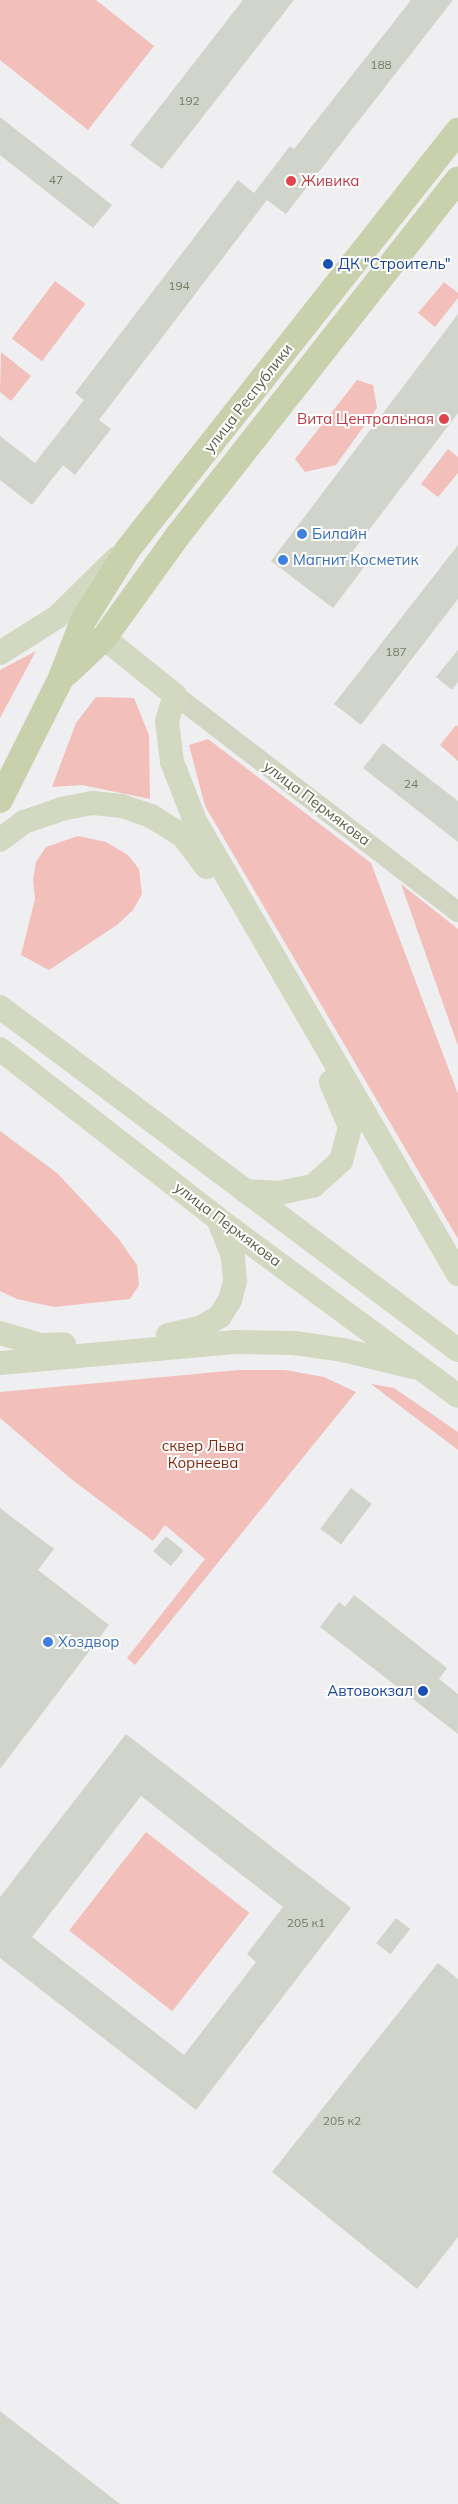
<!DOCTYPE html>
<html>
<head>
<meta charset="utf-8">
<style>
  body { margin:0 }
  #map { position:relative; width:458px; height:2504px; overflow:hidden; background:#efeff2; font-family:Mulish,sans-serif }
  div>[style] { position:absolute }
  .green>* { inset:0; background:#f2bfba; transform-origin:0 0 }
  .building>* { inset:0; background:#d1d4ca; transform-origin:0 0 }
  .tertiary>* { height:20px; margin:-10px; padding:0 10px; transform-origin:10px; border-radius:10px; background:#d2d5c1 }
  .secondary>* { height:24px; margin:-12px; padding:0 12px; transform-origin:12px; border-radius:12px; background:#d3d9c0 }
  .primary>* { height:26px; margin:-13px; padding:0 13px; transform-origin:13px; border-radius:13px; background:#c8d0ac }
  .dots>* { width:14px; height:14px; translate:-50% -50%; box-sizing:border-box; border:2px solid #fff; border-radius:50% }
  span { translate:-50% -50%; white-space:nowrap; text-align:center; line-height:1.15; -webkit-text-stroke:4px #fff; paint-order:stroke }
  .number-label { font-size:12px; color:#777c66 }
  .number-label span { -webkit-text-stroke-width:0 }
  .health-label { font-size:15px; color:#be3a42 }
  .left { translate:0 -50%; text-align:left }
  .right { translate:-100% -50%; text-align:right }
  .transit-label { font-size:15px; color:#164399 }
  .street-label { font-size:15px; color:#595e45 }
  .shop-label { font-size:15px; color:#366cbe }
  .park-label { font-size:15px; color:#852910 }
</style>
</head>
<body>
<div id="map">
  <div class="green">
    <i style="clip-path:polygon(0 0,96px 0,154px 46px,88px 130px,0 60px)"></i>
    <i style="left:55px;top:281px;width:38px;height:72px;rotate:37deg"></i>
    <i style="clip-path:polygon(444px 282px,458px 293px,458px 298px,435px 327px,418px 313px)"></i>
    <i style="clip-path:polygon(1px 352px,31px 376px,11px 401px,0 392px)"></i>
    <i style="clip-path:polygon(357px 380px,373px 385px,377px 408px,336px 465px,305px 472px,295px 459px)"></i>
    <i style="clip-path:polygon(448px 449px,458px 457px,458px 473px,438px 497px,421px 484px)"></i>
    <i style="clip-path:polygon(36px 651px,0 718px,0 670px)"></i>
    <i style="clip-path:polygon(96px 697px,134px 698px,149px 735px,150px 799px,82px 785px,52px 787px,76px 723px)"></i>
    <i style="clip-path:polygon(456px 725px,458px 726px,458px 761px,440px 745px)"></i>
    <i style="clip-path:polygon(208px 739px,371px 863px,458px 1094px,458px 1239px,205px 806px,189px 745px)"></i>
    <i style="clip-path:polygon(78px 836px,106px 842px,128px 855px,139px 869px,142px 894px,133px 910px,117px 925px,49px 970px,21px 955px,35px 899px,33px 880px,36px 862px,46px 847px)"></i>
    <i style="clip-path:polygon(401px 884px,458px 929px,458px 1046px)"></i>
    <i style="clip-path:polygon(0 1131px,57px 1173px,118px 1238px,137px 1265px,139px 1285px,130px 1299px,54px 1307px,17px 1299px,0 1291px)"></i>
    <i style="clip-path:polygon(239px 1370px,285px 1370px,324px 1377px,356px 1392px,135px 1665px,127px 1658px,205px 1559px,165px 1525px,153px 1541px,70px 1478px,0 1418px,0 1392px)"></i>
    <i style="clip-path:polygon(371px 1384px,394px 1388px,458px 1432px,458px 1450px)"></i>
    <i style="left:146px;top:1832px;width:131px;height:125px;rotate:38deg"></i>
  </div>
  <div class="building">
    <i style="clip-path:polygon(243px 0,294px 0,162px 169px,130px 145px)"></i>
    <i style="clip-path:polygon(411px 0,453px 0,286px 214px,267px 200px,99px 420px,111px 429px,75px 475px,63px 465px,32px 505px,0 480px,0 436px,35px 463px,84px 400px,75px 393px,238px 180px,254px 193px,290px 146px,294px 149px)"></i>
    <i style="clip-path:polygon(0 117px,112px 205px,93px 228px,0 155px)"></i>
    <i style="clip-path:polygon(458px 314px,458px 413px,350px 555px,365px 566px,333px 608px,271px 561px)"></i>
    <i style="clip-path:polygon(458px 545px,458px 599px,361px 725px,334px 704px)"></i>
    <i style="clip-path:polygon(458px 650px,458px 682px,452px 690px,436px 677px)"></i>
    <i style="clip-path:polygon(383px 743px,458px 801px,458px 842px,363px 768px)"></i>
    <i style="left:351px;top:1488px;width:26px;height:51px;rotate:37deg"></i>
    <i style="clip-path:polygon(0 1508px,54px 1549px,38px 1570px,109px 1625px,0 1769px)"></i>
    <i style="left:166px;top:1536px;width:23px;height:20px;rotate:40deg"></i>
    <i style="clip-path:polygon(354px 1595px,447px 1668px,439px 1679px,458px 1694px,458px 1734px,320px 1627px,339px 1602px,345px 1607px)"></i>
    <i style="clip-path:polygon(evenodd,126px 1734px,351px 1908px,196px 2110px,0 1958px,0 1897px,126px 1734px,141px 1796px,283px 1907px,247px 1954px,256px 1962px,184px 2055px,32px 1937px,141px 1796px)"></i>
    <i style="left:396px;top:1918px;width:18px;height:32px;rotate:38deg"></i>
    <i style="clip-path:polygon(438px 1963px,458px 1979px,458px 2237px,417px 2289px,272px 2172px)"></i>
    <i style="clip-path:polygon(0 2411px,120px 2504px,0 2504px)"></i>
  </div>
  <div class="tertiary">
    <i style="left:175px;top:695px;width:357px;rotate:37.5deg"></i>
  </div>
  <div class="secondary">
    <i style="left:104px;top:638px;width:91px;rotate:38.8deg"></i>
    <i style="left:175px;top:695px;width:27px;rotate:107deg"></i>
    <i style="left:167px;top:721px;width:41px;rotate:83deg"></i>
    <i style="left:172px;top:762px;width:63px;rotate:68.7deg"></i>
    <i style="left:195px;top:821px;width:524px;rotate:59.86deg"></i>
    <i style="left:0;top:653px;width:67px;rotate:-32.3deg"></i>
    <i style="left:57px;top:617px;width:84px;rotate:-44.5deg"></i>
    <i style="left:0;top:840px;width:30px;rotate:-37deg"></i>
    <i style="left:24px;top:822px;width:39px;rotate:-19deg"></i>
    <i style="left:61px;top:809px;width:33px;rotate:-11deg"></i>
    <i style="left:93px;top:803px;width:29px;rotate:6deg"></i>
    <i style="left:122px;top:806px;width:31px;rotate:19deg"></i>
    <i style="left:151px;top:816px;width:38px;rotate:32deg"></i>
    <i style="left:183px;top:836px;width:39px;rotate:53deg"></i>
    <i style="left:0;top:1007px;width:572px;rotate:36.83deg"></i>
    <i style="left:0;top:1049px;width:276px;rotate:37.9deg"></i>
    <i style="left:218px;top:1219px;width:298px;rotate:36.4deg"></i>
    <i style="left:245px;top:1191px;width:34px;rotate:3deg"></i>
    <i style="left:279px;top:1193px;width:35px;rotate:-12deg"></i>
    <i style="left:313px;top:1186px;width:38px;rotate:-42deg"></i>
    <i style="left:341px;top:1161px;width:35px;rotate:-75deg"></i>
    <i style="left:350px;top:1127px;width:49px;rotate:-112.9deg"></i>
    <i style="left:0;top:1333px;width:42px;rotate:16.7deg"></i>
    <i style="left:40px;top:1345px;width:24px;rotate:-2deg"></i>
    <i style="left:168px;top:1335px;width:35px;rotate:-13deg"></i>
    <i style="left:202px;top:1327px;width:21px;rotate:-31deg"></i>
    <i style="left:220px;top:1316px;width:19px;rotate:-58deg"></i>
    <i style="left:230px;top:1300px;width:20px;rotate:-75deg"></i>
    <i style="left:235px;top:1281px;width:25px;rotate:-95deg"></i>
    <i style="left:233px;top:1256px;width:40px;rotate:-112deg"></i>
    <i style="left:0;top:1363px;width:236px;rotate:-5.1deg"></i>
    <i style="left:235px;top:1342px;width:59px;rotate:1deg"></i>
    <i style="left:294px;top:1343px;width:49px;rotate:8.1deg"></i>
    <i style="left:343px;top:1350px;width:71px;rotate:13.8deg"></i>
  </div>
  <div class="primary">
    <i style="left:67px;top:673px;width:51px;rotate:-43.4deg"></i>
    <i style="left:104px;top:638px;width:128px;rotate:-54.2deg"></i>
    <i style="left:179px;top:534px;width:451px;rotate:-51.8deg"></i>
    <i style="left:0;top:800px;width:136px;rotate:-63.4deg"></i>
    <i style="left:61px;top:678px;width:61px;rotate:-68.9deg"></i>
    <i style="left:83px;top:621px;width:85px;rotate:-58deg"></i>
    <i style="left:128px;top:549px;width:533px;rotate:-51.71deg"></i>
  </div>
  <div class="dots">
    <i style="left:291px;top:181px;background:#e0444e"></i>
    <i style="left:328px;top:264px;background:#1a4fb4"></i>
    <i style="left:444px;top:419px;background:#e0444e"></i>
    <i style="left:302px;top:534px;background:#3f7fe0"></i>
    <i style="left:283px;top:560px;background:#3f7fe0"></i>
    <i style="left:48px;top:1642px;background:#3f7fe0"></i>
    <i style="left:423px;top:1691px;background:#1a4fb4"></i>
  </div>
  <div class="number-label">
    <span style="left:381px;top:65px">188</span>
    <span style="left:189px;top:101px">192</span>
    <span style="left:56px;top:180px">47</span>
    <span style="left:179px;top:286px">194</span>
    <span style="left:396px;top:652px">187</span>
    <span style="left:411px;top:784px">24</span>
    <span style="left:306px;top:1923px">205 к1</span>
    <span style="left:342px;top:2121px">205 к2</span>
  </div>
  <div class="health-label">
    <span class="left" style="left:301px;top:181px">Живика</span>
    <span class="right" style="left:434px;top:419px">Вита Центральная</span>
  </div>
  <div class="transit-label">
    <span class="left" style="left:338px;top:264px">ДК "Строитель"</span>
    <span class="right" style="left:413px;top:1691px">Автовокзал</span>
  </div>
  <div class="street-label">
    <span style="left:248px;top:398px;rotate:-52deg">улица Республики</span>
    <span style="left:317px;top:803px;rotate:37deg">улица Пермякова</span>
    <span style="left:228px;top:1224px;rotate:37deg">улица Пермякова</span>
  </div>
  <div class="shop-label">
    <span class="left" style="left:312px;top:534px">Билайн</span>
    <span class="left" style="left:293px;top:560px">Магнит Косметик</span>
    <span class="left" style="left:58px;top:1642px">Хоздвор</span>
  </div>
  <div class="park-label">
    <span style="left:203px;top:1454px">сквер Льва<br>Корнеева</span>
  </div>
</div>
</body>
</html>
